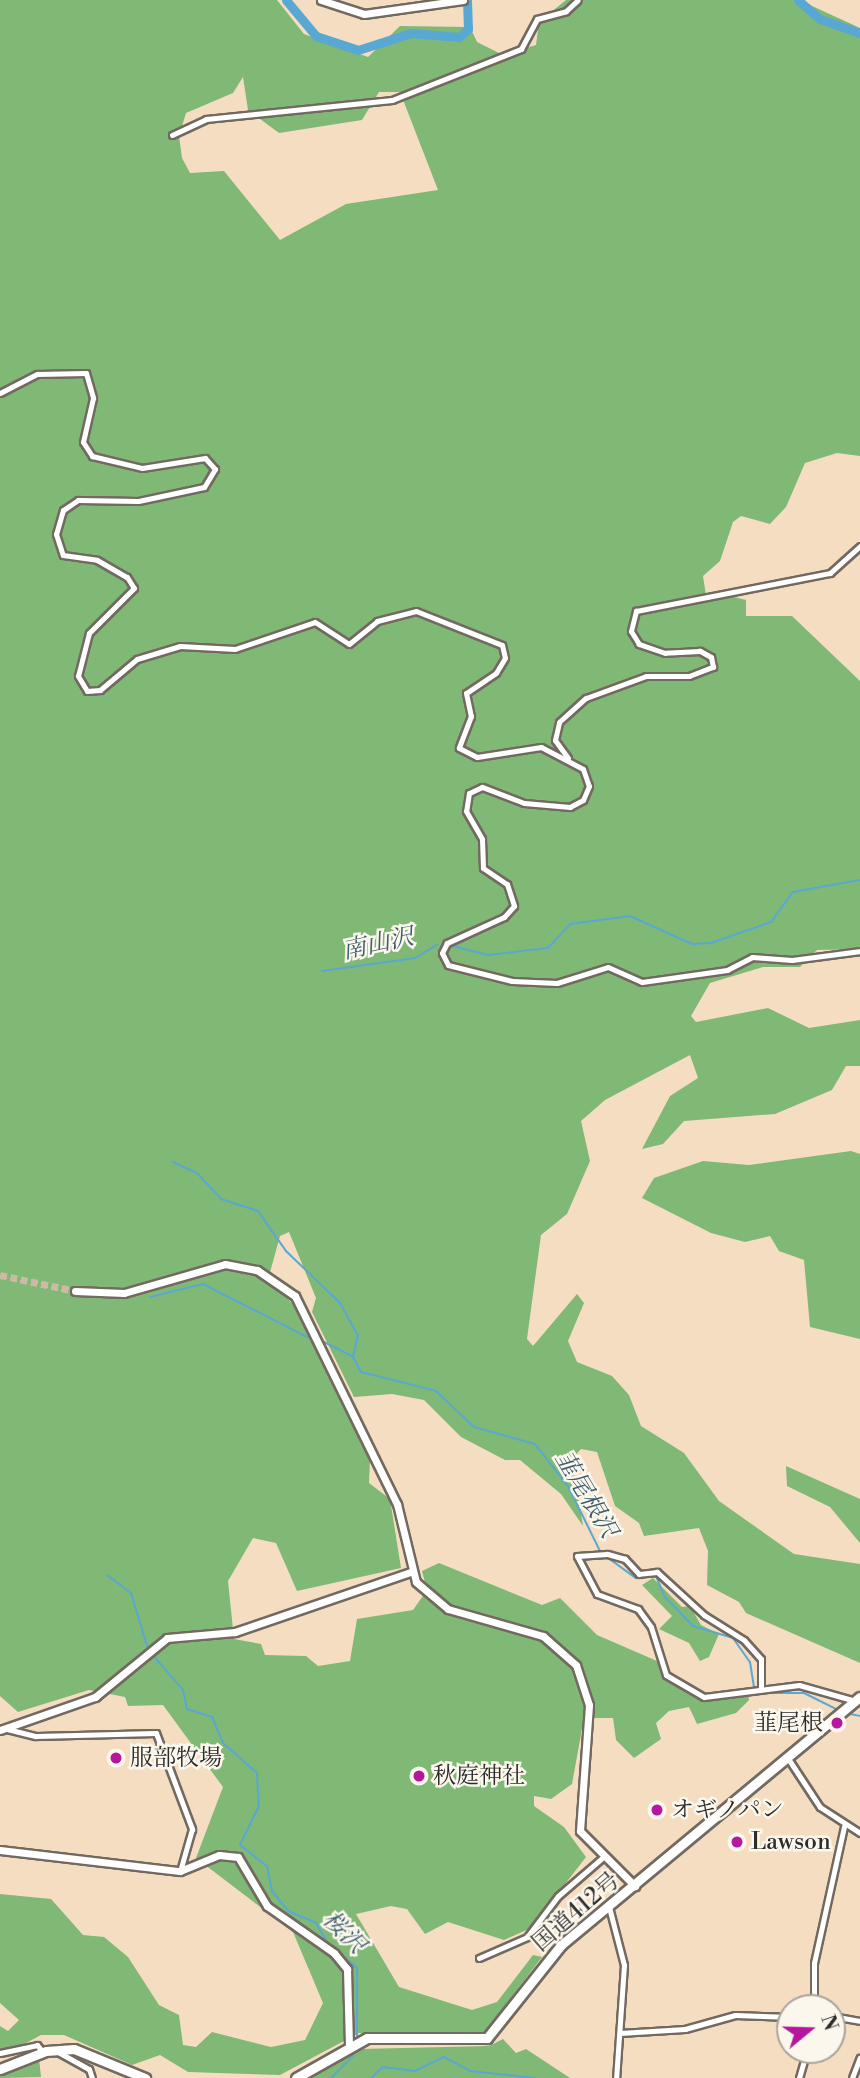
<!DOCTYPE html>
<html>
<head>
<meta charset="utf-8">
<style>
  body { margin:0 }
  #map { position:relative; width:860px; height:2078px; overflow:hidden; background:#f5ddc2; font-family:"Libre Bodoni","Noto Serif JP",serif }
  div>[style] { position:absolute }
  .forest>* { inset:0; background:#80b876 }
  .stream>* { height:2px; margin:-1px; padding:0 1px; transform-origin:1px; border-radius:1px; background:#59a8d3 }
  .river>* { height:9px; margin:-4.5px; padding:0 4.5px; transform-origin:4.5px; border-radius:4.5px; background:#59a8d3 }
  .secondary-tunnel>* { height:7px; margin-top:-3.5px; transform-origin:0; background:repeating-linear-gradient(90deg,#cdb9a4 0 7px,transparent 0 10.5px) }
  .roads { filter:drop-shadow(2px 0 #726960) drop-shadow(-2px 0 #726960) drop-shadow(0 2px #726960) drop-shadow(0 -2px #726960) }
  .street>* { height:5px; margin:-2.5px; padding:0 2.5px; transform-origin:2.5px; border-radius:2.5px; background:#fff }
  .secondary>* { height:7px; margin:-3.5px; padding:0 3.5px; transform-origin:3.5px; border-radius:3.5px; background:#fff }
  .highway>* { height:9px; margin:-4.5px; padding:0 4.5px; transform-origin:4.5px; border-radius:4.5px; background:#fff }
  .dots>* { width:19px; height:19px; translate:-50% -50%; box-sizing:border-box; border:4px solid #fbf7ec; border-radius:50% }
  span { translate:-50% -50%; white-space:nowrap; text-align:center; line-height:1.15; -webkit-text-stroke:5px #fbf7ec; paint-order:stroke }
  .poi-label { font-size:23px; color:#2b2b2b }
  .right { translate:-100% -50%; text-align:right }
  .left { translate:0 -50%; text-align:left }
  .street-label { font-size:23px; color:#2b2b2b }
  .water-label { font-size:24px; color:#3d5d6e; font-style:italic }
  .north { position:absolute; left:776px; top:1994px; width:70px; height:70px; box-sizing:border-box; background:#fbf7ec; border:2px solid #a8a59f; border-radius:50%; rotate:71deg; font-size:19px; font-weight:700; line-height:28px; text-align:center; color:#2b2b2b }
  .north::after { content:''; display:block; margin:auto; width:24px; height:32px; background:#b5179e; clip-path:polygon(50% 0,100% 100%,50% 72%,0 100%) }
</style>
</head>
<body>
<div id="map">
  <div class="forest">
    <i style="clip-path:polygon(evenodd,0 0,277px 0,304px 34px,368px 57px,400px 26px,470px 27px,477px 42px,503px 55px,536px 45px,539px 22px,566px 0,799px 0,860px 28px,860px 456px,837px 453px,805px 463px,786px 507px,770px 524px,741px 516px,733px 522px,720px 561px,703px 576px,707px 602px,734px 597px,746px 600px,746px 616px,792px 616px,860px 681px,860px 949px,817px 950px,800px 967px,763px 967px,710px 983px,691px 1016px,696px 1022px,768px 1008px,809px 1028px,860px 1020px,860px 1066px,846px 1066px,832px 1090px,775px 1114px,684px 1121px,663px 1144px,642px 1149px,670px 1096px,698px 1078px,690px 1055px,605px 1100px,581px 1121px,590px 1161px,567px 1214px,541px 1235px,527px 1339px,533px 1346px,577px 1294px,584px 1303px,568px 1341px,577px 1362px,612px 1376px,629px 1395px,641px 1426px,684px 1453px,719px 1501px,794px 1554px,860px 1564px,860px 1663px,746px 1613px,739px 1602px,707px 1585px,708px 1551px,699px 1528px,644px 1536px,639px 1523px,615px 1506px,597px 1452px,581px 1449px,572px 1459px,583px 1526px,561px 1494px,520px 1460px,505px 1460px,461px 1437px,424px 1400px,392px 1394px,354px 1397px,312px 1312px,316px 1298px,289px 1232px,280px 1236px,269px 1276px,305px 1319px,370px 1460px,369px 1483px,390px 1499px,401px 1568px,297px 1591px,276px 1543px,253px 1538px,228px 1581px,234px 1639px,261px 1644px,265px 1655px,306px 1656px,318px 1666px,350px 1661px,357px 1619px,413px 1610px,427px 1590px,422px 1571px,439px 1563px,542px 1605px,560px 1598px,597px 1635px,657px 1661px,666px 1676px,701px 1700px,747px 1688px,749px 1700px,736px 1713px,697px 1724px,689px 1707px,669px 1711px,656px 1723px,661px 1739px,634px 1758px,616px 1740px,613px 1718px,584px 1718px,572px 1784px,551px 1799px,534px 1796px,534px 1806px,564px 1827px,586px 1857px,531px 1928px,504px 1940px,448px 1922px,425px 1934px,407px 1909px,391px 1906px,356px 1914px,399px 1987px,472px 2010px,497px 2002px,533px 1955px,542px 1957px,481px 2037px,359px 2033px,280px 2075px,188px 2072px,160px 2055px,132px 2065px,64px 2035px,41px 2035px,0 2057px,0 2026px,8px 2031px,19px 2020px,0 2003px,0 1894px,51px 1899px,83px 1935px,104px 1937px,128px 1957px,159px 2005px,179px 2015px,183px 2045px,196px 2047px,212px 2032px,271px 2047px,305px 2040px,323px 2003px,293px 1932px,196px 1858px,223px 1787px,163px 1705px,128px 1706px,125px 1697px,89px 1690px,18px 1712px,0 1696px,0 0,243px 77px,248px 110px,279px 133px,362px 120px,379px 92px,400px 92px,438px 190px,346px 204px,280px 240px,224px 171px,190px 173px,182px 158px,179px 136px,186px 113px,233px 93px,243px 77px)"></i>
    <i style="clip-path:polygon(851px 1151px,860px 1154px,860px 1339px,810px 1327px,804px 1260px,779px 1251px,770px 1236px,745px 1242px,711px 1233px,642px 1198px,654px 1178px,703px 1161px,749px 1165px)"></i>
    <i style="clip-path:polygon(786px 1466px,860px 1499px,860px 1543px,830px 1507px,787px 1486px)"></i>
    <i style="clip-path:polygon(653px 1578px,682px 1607px,690px 1606px,701px 1625px,719px 1634px,709px 1657px,700px 1661px,689px 1643px,659px 1629px,672px 1616px,642px 1585px)"></i>
    <i style="clip-path:polygon(503px 2039px,516px 2053px,526px 2049px,570px 2078px,308px 2078px,359px 2049px,489px 2046px)"></i>
    <i style="clip-path:polygon(39px 2058px,41px 2077px,0 2078px,0 2073px)"></i>
  </div>
  <div class="stream">
    <i style="left:449px;top:945px;width:40px;rotate:14.4deg"></i>
    <i style="left:488px;top:955px;width:60px;rotate:-6.7deg"></i>
    <i style="left:548px;top:948px;width:33px;rotate:-47deg"></i>
    <i style="left:570px;top:924px;width:61px;rotate:-7.6deg"></i>
    <i style="left:630px;top:916px;width:68px;rotate:24.3deg"></i>
    <i style="left:692px;top:944px;width:19px;rotate:-3deg"></i>
    <i style="left:711px;top:943px;width:64px;rotate:-19.3deg"></i>
    <i style="left:771px;top:922px;width:37px;rotate:-54deg"></i>
    <i style="left:793px;top:892px;width:68px;rotate:-10.2deg"></i>
    <i style="left:322px;top:971px;width:94px;rotate:-8deg"></i>
    <i style="left:415px;top:958px;width:26px;rotate:-31deg"></i>
    <i style="left:173px;top:1162px;width:26px;rotate:25deg"></i>
    <i style="left:197px;top:1173px;width:35px;rotate:47deg"></i>
    <i style="left:221px;top:1199px;width:39px;rotate:18deg"></i>
    <i style="left:258px;top:1211px;width:49px;rotate:55deg"></i>
    <i style="left:286px;top:1251px;width:75px;rotate:43.9deg"></i>
    <i style="left:340px;top:1303px;width:37px;rotate:61deg"></i>
    <i style="left:358px;top:1335px;width:23px;rotate:103deg"></i>
    <i style="left:150px;top:1297px;width:55px;rotate:-13.8deg"></i>
    <i style="left:203px;top:1284px;width:117px;rotate:27deg"></i>
    <i style="left:324px;top:1342px;width:33px;rotate:27deg"></i>
    <i style="left:353px;top:1357px;width:17px;rotate:62deg"></i>
    <i style="left:361px;top:1372px;width:77px;rotate:14.2deg"></i>
    <i style="left:436px;top:1391px;width:52px;rotate:43.5deg"></i>
    <i style="left:474px;top:1427px;width:63px;rotate:15.6deg"></i>
    <i style="left:535px;top:1444px;width:53px;rotate:51.8deg"></i>
    <i style="left:568px;top:1486px;width:72px;rotate:63.8deg"></i>
    <i style="left:604px;top:1555px;width:39px;rotate:36deg"></i>
    <i style="left:636px;top:1578px;width:20px;rotate:-6deg"></i>
    <i style="left:656px;top:1576px;width:23px;rotate:67deg"></i>
    <i style="left:665px;top:1597px;width:40px;rotate:46deg"></i>
    <i style="left:693px;top:1626px;width:42px;rotate:16.7deg"></i>
    <i style="left:733px;top:1638px;width:29px;rotate:55deg"></i>
    <i style="left:750px;top:1662px;width:26px;rotate:81deg"></i>
    <i style="left:107px;top:1575px;width:30px;rotate:37deg"></i>
    <i style="left:131px;top:1593px;width:59px;rotate:73.1deg"></i>
    <i style="left:151px;top:1653px;width:49px;rotate:49.1deg"></i>
    <i style="left:183px;top:1690px;width:19px;rotate:78deg"></i>
    <i style="left:187px;top:1709px;width:26px;rotate:18deg"></i>
    <i style="left:212px;top:1717px;width:28px;rotate:67deg"></i>
    <i style="left:223px;top:1743px;width:45px;rotate:41.4deg"></i>
    <i style="left:257px;top:1773px;width:33px;rotate:87deg"></i>
    <i style="left:259px;top:1806px;width:43px;rotate:116deg"></i>
    <i style="left:240px;top:1845px;width:34px;rotate:38deg"></i>
    <i style="left:267px;top:1866px;width:25px;rotate:79deg"></i>
    <i style="left:272px;top:1891px;width:26px;rotate:51deg"></i>
    <i style="left:288px;top:1911px;width:30px;rotate:23deg"></i>
    <i style="left:316px;top:1923px;width:24px;rotate:60deg"></i>
    <i style="left:759px;top:1693px;width:45px"></i>
    <i style="left:804px;top:1693px;width:40px;rotate:26.6deg"></i>
    <i style="left:845px;top:1713px;width:15px;rotate:11deg"></i>
    <i style="left:338px;top:1952px;width:25px;rotate:40deg"></i>
    <i style="left:357px;top:1968px;width:68px;rotate:90deg"></i>
    <i style="left:331px;top:2078px;width:31px;rotate:-45deg"></i>
    <i style="left:371px;top:2078px;width:16px;rotate:-43deg"></i>
    <i style="left:383px;top:2067px;width:32px;rotate:7deg"></i>
    <i style="left:415px;top:2071px;width:32px;rotate:-26deg"></i>
    <i style="left:444px;top:2057px;width:30px;rotate:28deg"></i>
    <i style="left:470px;top:2071px;width:65px;rotate:6.1deg"></i>
  </div>
  <div class="river">
    <i style="left:286px;top:0;width:47px;rotate:50.2deg"></i>
    <i style="left:316px;top:36px;width:44px;rotate:18.4deg"></i>
    <i style="left:358px;top:50px;width:56px;rotate:-17.8deg"></i>
    <i style="left:411px;top:33px;width:48px;rotate:4.8deg"></i>
    <i style="left:459px;top:37px;width:12px;rotate:-42deg"></i>
    <i style="left:468px;top:29px;width:29px;rotate:-92deg"></i>
    <i style="left:798px;top:0;width:29px;rotate:41deg"></i>
    <i style="left:820px;top:19px;width:42px;rotate:19.3deg"></i>
  </div>
  <div class="secondary-tunnel">
    <i style="left:0;top:1275px;width:77px;rotate:12deg"></i>
  </div>
  <div class="roads">
    <div class="street">
      <i style="left:172px;top:135px;width:38px;rotate:-25deg"></i>
      <i style="left:206px;top:119px;width:187px;rotate:-5.8deg"></i>
      <i style="left:392px;top:100px;width:139px;rotate:-21.6deg"></i>
      <i style="left:521px;top:49px;width:34px;rotate:-62deg"></i>
      <i style="left:537px;top:19px;width:30px;rotate:-15deg"></i>
      <i style="left:566px;top:11px;width:16px;rotate:-43deg"></i>
      <i style="left:0;top:393px;width:42px;rotate:-27.2deg"></i>
      <i style="left:37px;top:374px;width:49px;rotate:-1.2deg"></i>
      <i style="left:86px;top:373px;width:26px;rotate:74deg"></i>
      <i style="left:93px;top:398px;width:45px;rotate:102.8deg"></i>
      <i style="left:83px;top:442px;width:17px;rotate:57deg"></i>
      <i style="left:92px;top:456px;width:51px;rotate:13.5deg"></i>
      <i style="left:142px;top:468px;width:64px;rotate:-9deg"></i>
      <i style="left:205px;top:458px;width:15px;rotate:48deg"></i>
      <i style="left:215px;top:469px;width:21px;rotate:121deg"></i>
      <i style="left:204px;top:487px;width:67px;rotate:168deg"></i>
      <i style="left:138px;top:501px;width:60px;rotate:-179deg"></i>
      <i style="left:78px;top:500px;width:18px;rotate:146deg"></i>
      <i style="left:63px;top:510px;width:25px;rotate:106deg"></i>
      <i style="left:56px;top:534px;width:22px;rotate:72deg"></i>
      <i style="left:63px;top:555px;width:34px;rotate:8deg"></i>
      <i style="left:97px;top:560px;width:34px;rotate:30deg"></i>
      <i style="left:127px;top:577px;width:13px;rotate:58deg"></i>
      <i style="left:134px;top:588px;width:64px;rotate:135deg"></i>
      <i style="left:89px;top:633px;width:44px;rotate:104.3deg"></i>
      <i style="left:78px;top:676px;width:17px;rotate:59deg"></i>
      <i style="left:87px;top:691px;width:13px;rotate:-4deg"></i>
      <i style="left:100px;top:690px;width:48px;rotate:-40deg"></i>
      <i style="left:137px;top:659px;width:45px;rotate:-16.8deg"></i>
      <i style="left:180px;top:646px;width:55px;rotate:3.1deg"></i>
      <i style="left:235px;top:649px;width:84px;rotate:-18.6deg"></i>
      <i style="left:315px;top:622px;width:40px;rotate:32.9deg"></i>
      <i style="left:349px;top:644px;width:36px;rotate:-39deg"></i>
      <i style="left:377px;top:621px;width:40px;rotate:-14.4deg"></i>
      <i style="left:416px;top:611px;width:92px;rotate:21.6deg"></i>
      <i style="left:502px;top:645px;width:13px;rotate:77deg"></i>
      <i style="left:505px;top:658px;width:17px;rotate:121deg"></i>
      <i style="left:496px;top:673px;width:36px;rotate:146deg"></i>
      <i style="left:466px;top:693px;width:24px;rotate:78deg"></i>
      <i style="left:471px;top:716px;width:34px;rotate:111deg"></i>
      <i style="left:459px;top:748px;width:20px;rotate:27deg"></i>
      <i style="left:477px;top:757px;width:65px;rotate:-8.9deg"></i>
      <i style="left:541px;top:747px;width:47px;rotate:27.6deg"></i>
      <i style="left:583px;top:769px;width:18px;rotate:71deg"></i>
      <i style="left:589px;top:786px;width:15px;rotate:113deg"></i>
      <i style="left:583px;top:800px;width:15px;rotate:152deg"></i>
      <i style="left:570px;top:807px;width:46px;rotate:-175deg"></i>
      <i style="left:524px;top:803px;width:45px;rotate:-159.1deg"></i>
      <i style="left:482px;top:787px;width:14px;rotate:155deg"></i>
      <i style="left:469px;top:793px;width:18px;rotate:99deg"></i>
      <i style="left:466px;top:811px;width:32px;rotate:60deg"></i>
      <i style="left:482px;top:839px;width:29px;rotate:88deg"></i>
      <i style="left:483px;top:868px;width:29px;rotate:34deg"></i>
      <i style="left:507px;top:884px;width:23px;rotate:72deg"></i>
      <i style="left:514px;top:906px;width:15px;rotate:132deg"></i>
      <i style="left:504px;top:917px;width:63px;rotate:155.5deg"></i>
      <i style="left:447px;top:943px;width:11px;rotate:117deg"></i>
      <i style="left:442px;top:953px;width:13px;rotate:63deg"></i>
      <i style="left:448px;top:965px;width:66px;rotate:14deg"></i>
      <i style="left:512px;top:981px;width:45px;rotate:2.5deg"></i>
      <i style="left:557px;top:983px;width:53px;rotate:-17.4deg"></i>
      <i style="left:608px;top:967px;width:37px;rotate:24deg"></i>
      <i style="left:642px;top:982px;width:86px;rotate:-8deg"></i>
      <i style="left:727px;top:970px;width:28px;rotate:-27deg"></i>
      <i style="left:752px;top:957px;width:40px;rotate:4.3deg"></i>
      <i style="left:792px;top:960px;width:69px;rotate:-7.5deg"></i>
      <i style="left:568px;top:758px;width:22px;rotate:-126deg"></i>
      <i style="left:555px;top:740px;width:18px;rotate:-77deg"></i>
      <i style="left:559px;top:722px;width:36px;rotate:-42deg"></i>
      <i style="left:586px;top:698px;width:64px;rotate:-20.1deg"></i>
      <i style="left:646px;top:676px;width:43px"></i>
      <i style="left:689px;top:676px;width:26px;rotate:-21deg"></i>
      <i style="left:713px;top:667px;width:10px;rotate:-101deg"></i>
      <i style="left:711px;top:657px;width:13px;rotate:-151deg"></i>
      <i style="left:700px;top:651px;width:35px;rotate:177deg"></i>
      <i style="left:665px;top:653px;width:28px;rotate:-161deg"></i>
      <i style="left:639px;top:644px;width:15px;rotate:-122deg"></i>
      <i style="left:631px;top:631px;width:21px;rotate:-76deg"></i>
      <i style="left:636px;top:611px;width:198px;rotate:-11.1deg"></i>
      <i style="left:830px;top:573px;width:40px;rotate:-42deg"></i>
      <i style="left:761px;top:1687px;width:28px;rotate:-90deg"></i>
      <i style="left:761px;top:1659px;width:25px;rotate:-132deg"></i>
      <i style="left:744px;top:1640px;width:47px;rotate:-148deg"></i>
      <i style="left:704px;top:1615px;width:64px;rotate:-137.5deg"></i>
      <i style="left:657px;top:1572px;width:18px;rotate:174deg"></i>
      <i style="left:639px;top:1574px;width:21px;rotate:-133deg"></i>
      <i style="left:625px;top:1559px;width:19px;rotate:-164deg"></i>
      <i style="left:607px;top:1554px;width:30px;rotate:176deg"></i>
      <i style="left:577px;top:1556px;width:43px;rotate:62.2deg"></i>
      <i style="left:597px;top:1594px;width:44px;rotate:20.1deg"></i>
      <i style="left:638px;top:1609px;width:22px;rotate:54deg"></i>
      <i style="left:651px;top:1627px;width:50px;rotate:72.6deg"></i>
      <i style="left:666px;top:1675px;width:44px;rotate:30.1deg"></i>
      <i style="left:704px;top:1697px;width:96px;rotate:-7.2deg"></i>
      <i style="left:799px;top:1685px;width:55px;rotate:15.8deg"></i>
      <i style="left:3px;top:1728px;width:34px;rotate:14deg"></i>
      <i style="left:36px;top:1736px;width:120px;rotate:-1.4deg"></i>
      <i style="left:156px;top:1733px;width:103px;rotate:69.4deg"></i>
      <i style="left:192px;top:1829px;width:44px;rotate:105.9deg"></i>
      <i style="left:789px;top:1760px;width:56px;rotate:56.6deg"></i>
      <i style="left:820px;top:1807px;width:48px;rotate:33deg"></i>
      <i style="left:609px;top:1907px;width:60px;rotate:75.5deg"></i>
      <i style="left:624px;top:1965px;width:113px;rotate:94deg"></i>
      <i style="left:479px;top:1958px;width:52px;rotate:-23.6deg"></i>
      <i style="left:527px;top:1937px;width:51px;rotate:-52.9deg"></i>
      <i style="left:558px;top:1896px;width:58px;rotate:-40.8deg"></i>
      <i style="left:814px;top:2008px;width:45px;rotate:-90deg"></i>
      <i style="left:814px;top:1963px;width:140px;rotate:-77.6deg"></i>
      <i style="left:832px;top:2016px;width:28px;rotate:10deg"></i>
      <i style="left:620px;top:2033px;width:65px;rotate:-3.5deg"></i>
      <i style="left:685px;top:2029px;width:52px;rotate:-15.6deg"></i>
      <i style="left:735px;top:2015px;width:55px;rotate:2.1deg"></i>
      <i style="left:58px;top:2052px;width:35px;rotate:29deg"></i>
      <i style="left:89px;top:2069px;width:9px;rotate:72deg"></i>
      <i style="left:0;top:2053px;width:38px;rotate:-12deg"></i>
      <i style="left:37px;top:2045px;width:9px;rotate:49deg"></i>
      <i style="left:799px;top:2078px;width:29px;rotate:-74deg"></i>
      <i style="left:852px;top:2078px;width:22px;rotate:-69deg"></i>
    </div>
    <div class="secondary">
      <i style="left:321px;top:0;width:45px;rotate:18deg"></i>
      <i style="left:364px;top:14px;width:100px;rotate:-8deg"></i>
      <i style="left:75px;top:1291px;width:49px;rotate:2.3deg"></i>
      <i style="left:124px;top:1293px;width:105px;rotate:-16deg"></i>
      <i style="left:225px;top:1264px;width:33px;rotate:11deg"></i>
      <i style="left:257px;top:1270px;width:46px;rotate:34.4deg"></i>
      <i style="left:295px;top:1296px;width:232px;rotate:63.9deg"></i>
      <i style="left:397px;top:1504px;width:80px;rotate:76.3deg"></i>
      <i style="left:416px;top:1582px;width:42px;rotate:40.2deg"></i>
      <i style="left:448px;top:1609px;width:99px;rotate:15.9deg"></i>
      <i style="left:543px;top:1636px;width:44px;rotate:41.3deg"></i>
      <i style="left:576px;top:1665px;width:42px;rotate:72deg"></i>
      <i style="left:589px;top:1705px;width:126px;rotate:94.1deg"></i>
      <i style="left:580px;top:1831px;width:78px;rotate:45deg"></i>
      <i style="left:0;top:1730px;width:101px;rotate:-19.2deg"></i>
      <i style="left:95px;top:1697px;width:93px;rotate:-39.3deg"></i>
      <i style="left:167px;top:1638px;width:68px;rotate:-5deg"></i>
      <i style="left:235px;top:1632px;width:185px;rotate:-18.9deg"></i>
      <i style="left:0;top:1850px;width:181px;rotate:6.7deg"></i>
      <i style="left:180px;top:1871px;width:42px;rotate:-22.3deg"></i>
      <i style="left:219px;top:1855px;width:19px;rotate:6deg"></i>
      <i style="left:238px;top:1857px;width:57px;rotate:59.4deg"></i>
      <i style="left:267px;top:1906px;width:82px;rotate:35deg"></i>
      <i style="left:334px;top:1953px;width:21px;rotate:51deg"></i>
      <i style="left:347px;top:1969px;width:75px;rotate:88.5deg"></i>
    </div>
    <div class="highway">
      <i style="left:0;top:2069px;width:49px;rotate:-21.4deg"></i>
      <i style="left:46px;top:2051px;width:28px;rotate:-4deg"></i>
      <i style="left:74px;top:2049px;width:77px;rotate:22.2deg"></i>
      <i style="left:296px;top:2078px;width:81px;rotate:-29.4deg"></i>
      <i style="left:367px;top:2038px;width:120px"></i>
      <i style="left:487px;top:2038px;width:119px;rotate:-51.5deg"></i>
      <i style="left:561px;top:1945px;width:388px;rotate:-39.7deg"></i>
    </div>
  </div>
  <div class="dots">
    <i style="left:837px;top:1723px;background:#b5179e"></i>
    <i style="left:116px;top:1758px;background:#b5179e"></i>
    <i style="left:419px;top:1776px;background:#b5179e"></i>
    <i style="left:657px;top:1810px;background:#b5179e"></i>
    <i style="left:737px;top:1842px;background:#b5179e"></i>
  </div>
  <div class="poi-label">
    <span class="right" style="left:823px;top:1723px">韮尾根</span>
    <span class="left" style="left:130px;top:1758px">服部牧場</span>
    <span class="left" style="left:433px;top:1776px">秋庭神社</span>
    <span class="left" style="left:671px;top:1810px">オギノパン</span>
    <span class="left" style="left:751px;top:1842px">Lawson</span>
  </div>
  <div class="street-label">
    <span style="left:576px;top:1912px;rotate:-41deg">国道412号</span>
  </div>
  <div class="water-label">
    <span style="left:378px;top:945px;rotate:-12deg">南山沢</span>
    <span style="left:585px;top:1495px;rotate:59deg">韮尾根沢</span>
    <span style="left:343px;top:1933px;rotate:45deg">桜沢</span>
  </div>
  <div class="north">N</div>
</div>
</body>
</html>
